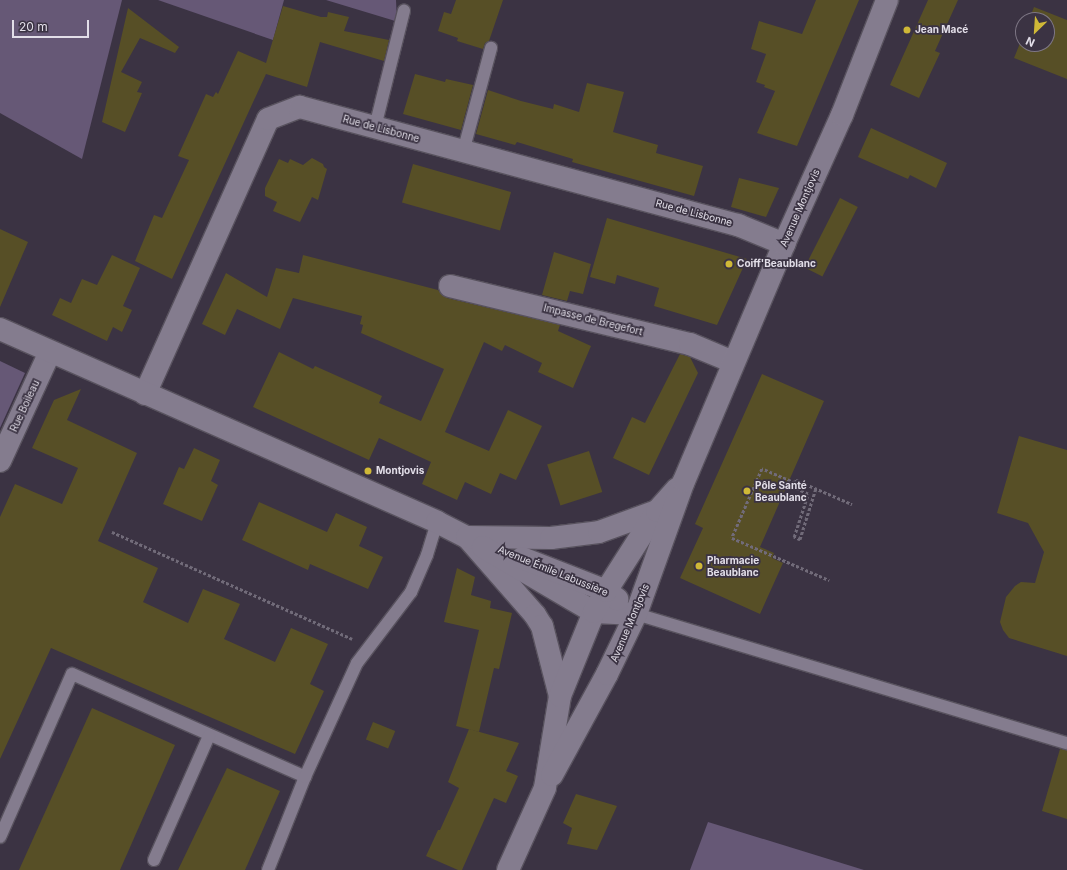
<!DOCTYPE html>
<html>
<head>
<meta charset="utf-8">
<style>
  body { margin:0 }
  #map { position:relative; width:1067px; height:870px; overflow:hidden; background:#3b3343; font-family:Inter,sans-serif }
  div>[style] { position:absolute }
  .green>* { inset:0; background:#665876 }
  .building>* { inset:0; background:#574f26; transform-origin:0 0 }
  .path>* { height:2.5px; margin-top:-1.25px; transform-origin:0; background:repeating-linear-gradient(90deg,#716b79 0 3px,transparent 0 5px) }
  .roads { filter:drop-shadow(1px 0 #58525e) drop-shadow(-1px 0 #58525e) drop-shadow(0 1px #58525e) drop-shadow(0 -1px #58525e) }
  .lane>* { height:12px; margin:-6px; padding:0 6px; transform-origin:6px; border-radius:6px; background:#847c8e }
  .street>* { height:22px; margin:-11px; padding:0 11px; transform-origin:11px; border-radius:11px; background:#847c8e }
  .secondary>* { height:22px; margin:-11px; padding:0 11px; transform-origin:11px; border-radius:11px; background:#847c8e }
  .dots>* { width:11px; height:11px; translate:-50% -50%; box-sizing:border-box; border:2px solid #3b3343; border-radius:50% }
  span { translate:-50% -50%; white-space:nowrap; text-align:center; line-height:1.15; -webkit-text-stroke:3.5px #3b3343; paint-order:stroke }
  .poi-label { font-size:10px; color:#e2dee8; font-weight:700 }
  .left { translate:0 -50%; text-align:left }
  .street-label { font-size:10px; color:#e2dee8 }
  .north { position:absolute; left:1015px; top:12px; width:40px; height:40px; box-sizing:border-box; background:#3b3343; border:1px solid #7e7785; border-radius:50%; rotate:205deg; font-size:11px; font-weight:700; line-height:16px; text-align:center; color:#e2dee8 }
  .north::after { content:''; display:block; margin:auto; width:14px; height:18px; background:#cfb837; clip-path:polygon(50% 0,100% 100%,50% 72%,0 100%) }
  .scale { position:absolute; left:12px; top:20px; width:77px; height:18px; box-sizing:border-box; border:2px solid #e2dee8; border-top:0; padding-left:5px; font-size:12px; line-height:14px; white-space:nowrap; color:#e2dee8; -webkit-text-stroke:3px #3b3343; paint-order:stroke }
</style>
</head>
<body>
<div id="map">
  <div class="green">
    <i style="clip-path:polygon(0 0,122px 0,82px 159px,0 113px)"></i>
    <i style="clip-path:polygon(158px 0,284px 0,273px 40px)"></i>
    <i style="clip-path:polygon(326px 0,396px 0,397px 22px,392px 20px)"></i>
    <i style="clip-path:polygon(0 361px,25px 373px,0 428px)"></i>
    <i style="clip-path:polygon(708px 822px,864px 870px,690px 870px)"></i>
  </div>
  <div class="building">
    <i style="clip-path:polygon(456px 0,503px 0,489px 41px,485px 43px,483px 49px,457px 41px,458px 38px,438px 31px,444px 12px,451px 14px)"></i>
    <i style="clip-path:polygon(816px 0,859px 0,797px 146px,757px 133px,775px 91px,764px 87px,765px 85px,756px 82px,766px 54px,751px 49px,759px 21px,802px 34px)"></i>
    <i style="clip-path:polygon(928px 0,958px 0,935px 51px,940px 53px,919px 98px,890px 85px)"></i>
    <i style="clip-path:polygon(283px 6px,321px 17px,327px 17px,328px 12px,349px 17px,344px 31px,389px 40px,384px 61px,320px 42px,307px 87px,266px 74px,172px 279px,135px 261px,154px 215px,162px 218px,189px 160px,178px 156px,206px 94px,213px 97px,216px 92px,218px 94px,238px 51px,266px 63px)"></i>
    <i style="clip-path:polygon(1034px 7px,1067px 20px,1067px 79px,1014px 58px,1023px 36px,1023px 44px,1047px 44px,1047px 20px,1029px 20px)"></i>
    <i style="clip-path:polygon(128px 8px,179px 47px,175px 53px,140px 38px,121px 72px,142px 82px,137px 92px,142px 93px,125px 132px,102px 122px)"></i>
    <i style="clip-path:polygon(415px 74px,445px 82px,446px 79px,473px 85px,461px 130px,403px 114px)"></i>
    <i style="clip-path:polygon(587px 83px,624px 92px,613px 132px,658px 145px,656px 153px,703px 166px,694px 196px,572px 162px,573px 159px,517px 142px,515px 145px,476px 134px,488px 90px,521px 101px,553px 109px,554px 104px,579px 112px)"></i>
    <i style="clip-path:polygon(871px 128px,947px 163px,936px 188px,910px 175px,908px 179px,858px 157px)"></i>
    <i style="clip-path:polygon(312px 158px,323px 164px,324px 167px,327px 169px,318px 200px,312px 197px,300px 222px,273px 211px,277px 202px,265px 196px,265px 188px,279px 159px,288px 163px,290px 159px,303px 165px)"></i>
    <i style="left:413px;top:164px;width:102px;height:40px;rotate:16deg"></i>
    <i style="clip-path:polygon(739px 178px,779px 188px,766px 217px,731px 207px)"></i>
    <i style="left:840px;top:198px;width:20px;height:78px;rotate:27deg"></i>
    <i style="clip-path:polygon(607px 218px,747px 259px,717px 325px,654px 306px,659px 288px,617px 275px,615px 284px,590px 277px)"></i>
    <i style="clip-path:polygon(0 229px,28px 242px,0 307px)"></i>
    <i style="clip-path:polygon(554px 252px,591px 264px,583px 294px,570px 291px,567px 301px,542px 295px)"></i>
    <i style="clip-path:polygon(112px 255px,140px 268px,123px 306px,132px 310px,122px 332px,113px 327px,107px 341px,52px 315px,60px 298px,71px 303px,82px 279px,97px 285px)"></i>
    <i style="clip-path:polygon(303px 255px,438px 290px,442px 295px,447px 298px,560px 325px,558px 331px,591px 346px,573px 388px,538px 372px,542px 363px,505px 345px,502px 351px,484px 342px,445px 432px,489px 451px,508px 410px,542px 426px,516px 480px,500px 473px,491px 494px,465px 482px,457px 500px,422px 484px,431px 462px,379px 438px,369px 460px,253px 407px,279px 352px,313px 369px,315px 366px,382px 396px,379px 403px,421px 421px,444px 369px,361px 333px,363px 325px,360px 324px,362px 316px,293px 298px,280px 329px,237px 309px,225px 335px,202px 324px,226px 273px,267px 297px,276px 268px,299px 273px)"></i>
    <i style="clip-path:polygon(680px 354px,690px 357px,698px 373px,649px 475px,613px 458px,632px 417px,645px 423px)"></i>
    <i style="clip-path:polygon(762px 374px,824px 401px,760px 547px,774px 553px,772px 558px,783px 563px,760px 614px,680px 578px,703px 528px,695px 524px)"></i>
    <i style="clip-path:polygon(81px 389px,67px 420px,137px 453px,98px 541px,158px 568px,143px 602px,188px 623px,203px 589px,240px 604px,224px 639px,275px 662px,291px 628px,328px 644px,310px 684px,324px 691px,295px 754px,51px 648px,0 759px,0 517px,15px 484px,62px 504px,78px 468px,32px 448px,54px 400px)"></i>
    <i style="clip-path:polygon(1019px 436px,1067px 450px,1067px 656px,1009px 638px,1003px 630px,1000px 622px,1006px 597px,1015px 586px,1021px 582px,1035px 583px,1044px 552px,1028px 523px,997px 513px)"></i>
    <i style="clip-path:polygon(194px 448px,220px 460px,211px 481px,218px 485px,202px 521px,163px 504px,179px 467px,184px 469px)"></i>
    <i style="left:589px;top:451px;width:43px;height:44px;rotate:72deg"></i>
    <i style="clip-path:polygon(259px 502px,327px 532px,336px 513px,367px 527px,359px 546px,383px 557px,368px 589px,310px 564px,308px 570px,242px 540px)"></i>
    <i style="clip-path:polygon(457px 568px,475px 577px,471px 595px,491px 601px,490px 608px,512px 613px,499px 669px,494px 668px,479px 732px,456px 726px,479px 630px,444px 622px)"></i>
    <i style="clip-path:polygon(92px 708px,175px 745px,120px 870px,19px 870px)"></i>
    <i style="left:373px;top:722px;width:24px;height:19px;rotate:22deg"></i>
    <i style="clip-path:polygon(469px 729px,519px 743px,506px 771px,518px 776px,506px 803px,494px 798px,462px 870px,458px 870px,426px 856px,438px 830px,440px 830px,459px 788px,448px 782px)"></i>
    <i style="clip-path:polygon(1060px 749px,1067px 750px,1067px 819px,1042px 811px)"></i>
    <i style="clip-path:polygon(227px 768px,280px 791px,245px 870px,178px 870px)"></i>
    <i style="clip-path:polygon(576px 794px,617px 806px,597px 850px,567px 844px,572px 828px,563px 823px)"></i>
  </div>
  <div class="path">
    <i style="left:795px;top:483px;width:36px;rotate:-157deg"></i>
    <i style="left:762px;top:469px;width:75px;rotate:113.5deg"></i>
    <i style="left:732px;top:538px;width:106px;rotate:23.4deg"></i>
    <i style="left:816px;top:489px;width:53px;rotate:107.4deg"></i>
    <i style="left:800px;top:540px;width:7px;rotate:-153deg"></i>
    <i style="left:794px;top:537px;width:45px;rotate:-72deg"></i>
    <i style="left:808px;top:494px;width:17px;rotate:-155deg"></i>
    <i style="left:793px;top:487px;width:8px;rotate:-67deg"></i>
    <i style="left:796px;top:480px;width:61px;rotate:23.2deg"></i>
    <i style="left:112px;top:532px;width:263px;rotate:24deg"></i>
  </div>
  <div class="roads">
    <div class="lane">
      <i style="left:375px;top:127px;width:120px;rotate:-76deg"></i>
      <i style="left:463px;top:152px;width:108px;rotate:-74.9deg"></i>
      <i style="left:636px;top:614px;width:450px;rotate:16.7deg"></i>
      <i style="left:0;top:837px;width:178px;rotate:-66.2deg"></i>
      <i style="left:72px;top:674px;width:255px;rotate:23.8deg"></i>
      <i style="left:154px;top:860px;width:136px;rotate:-66.1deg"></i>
      <i style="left:268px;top:870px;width:100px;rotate:-68.3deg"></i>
      <i style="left:305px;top:777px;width:125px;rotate:-65.5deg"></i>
      <i style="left:357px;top:663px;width:89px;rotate:-52.7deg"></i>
      <i style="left:411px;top:592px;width:40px;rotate:-66.6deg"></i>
      <i style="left:427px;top:555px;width:34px;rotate:-73deg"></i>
    </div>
    <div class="street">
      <i style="left:450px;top:286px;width:247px;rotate:13.6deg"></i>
      <i style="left:690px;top:344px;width:47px;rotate:22.7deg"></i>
      <i style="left:145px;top:394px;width:301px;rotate:-65.9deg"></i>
      <i style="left:268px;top:119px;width:34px;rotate:-21deg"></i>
      <i style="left:300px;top:107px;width:454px;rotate:15.1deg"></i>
      <i style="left:738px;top:225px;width:50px;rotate:22.4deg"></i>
      <i style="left:0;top:461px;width:120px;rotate:-65.4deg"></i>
    </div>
    <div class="secondary">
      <i style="left:0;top:329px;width:478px;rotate:23.8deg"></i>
      <i style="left:437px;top:522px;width:34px;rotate:27deg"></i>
      <i style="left:467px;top:537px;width:103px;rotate:48.9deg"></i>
      <i style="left:535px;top:615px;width:13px;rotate:58deg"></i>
      <i style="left:542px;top:626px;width:72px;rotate:75.6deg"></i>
      <i style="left:560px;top:696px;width:93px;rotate:99.3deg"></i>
      <i style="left:545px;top:788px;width:90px;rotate:114.3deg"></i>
      <i style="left:467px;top:537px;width:84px;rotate:0.7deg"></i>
      <i style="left:551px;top:538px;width:48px;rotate:-7.1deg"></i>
      <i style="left:599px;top:532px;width:62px;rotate:-19.9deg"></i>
      <i style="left:483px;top:547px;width:129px;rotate:30.4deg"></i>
      <i style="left:594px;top:612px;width:42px;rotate:2.7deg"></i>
      <i style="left:522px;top:558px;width:90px;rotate:21.4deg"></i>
      <i style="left:606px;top:591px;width:14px;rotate:36deg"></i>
      <i style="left:560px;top:696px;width:91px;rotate:-68deg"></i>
      <i style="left:594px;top:612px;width:24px;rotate:-60deg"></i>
      <i style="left:606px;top:591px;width:95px;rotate:-57.5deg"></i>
      <i style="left:657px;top:511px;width:30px;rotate:-48deg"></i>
      <i style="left:552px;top:775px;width:115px;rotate:-61.4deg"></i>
      <i style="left:607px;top:674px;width:67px;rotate:-64.2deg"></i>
      <i style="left:636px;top:614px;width:141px;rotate:-70.2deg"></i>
      <i style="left:684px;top:481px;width:257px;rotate:-67.1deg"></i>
      <i style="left:784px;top:244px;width:141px;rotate:-65.8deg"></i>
      <i style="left:842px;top:115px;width:123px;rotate:-68.6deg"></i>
    </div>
  </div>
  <div class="dots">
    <i style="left:907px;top:30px;background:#cfb837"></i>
    <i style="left:729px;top:264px;background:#cfb837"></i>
    <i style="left:368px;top:471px;background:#cfb837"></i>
    <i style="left:747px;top:491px;background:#cfb837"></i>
    <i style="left:699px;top:566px;background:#cfb837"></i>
  </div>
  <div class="poi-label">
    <span class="left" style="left:915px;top:30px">Jean Macé</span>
    <span class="left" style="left:737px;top:264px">Coiff'Beaublanc</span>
    <span class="left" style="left:376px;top:471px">Montjovis</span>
    <span class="left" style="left:755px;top:491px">Pôle Santé<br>Beaublanc</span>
    <span class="left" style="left:707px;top:566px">Pharmacie<br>Beaublanc</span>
  </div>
  <div class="street-label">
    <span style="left:381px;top:129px;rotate:15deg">Rue de Lisbonne</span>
    <span style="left:800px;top:208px;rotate:-66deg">Avenue Montjovis</span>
    <span style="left:694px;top:213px;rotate:15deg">Rue de Lisbonne</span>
    <span style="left:593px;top:320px;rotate:14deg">Impasse de Bregefort</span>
    <span style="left:25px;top:406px;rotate:-65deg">Rue Boileau</span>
    <span style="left:553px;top:571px;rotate:22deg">Avenue Émile Labussière</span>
    <span style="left:630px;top:623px;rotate:-67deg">Avenue Montjovis</span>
  </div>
  <div class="north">N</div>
  <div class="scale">20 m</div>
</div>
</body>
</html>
